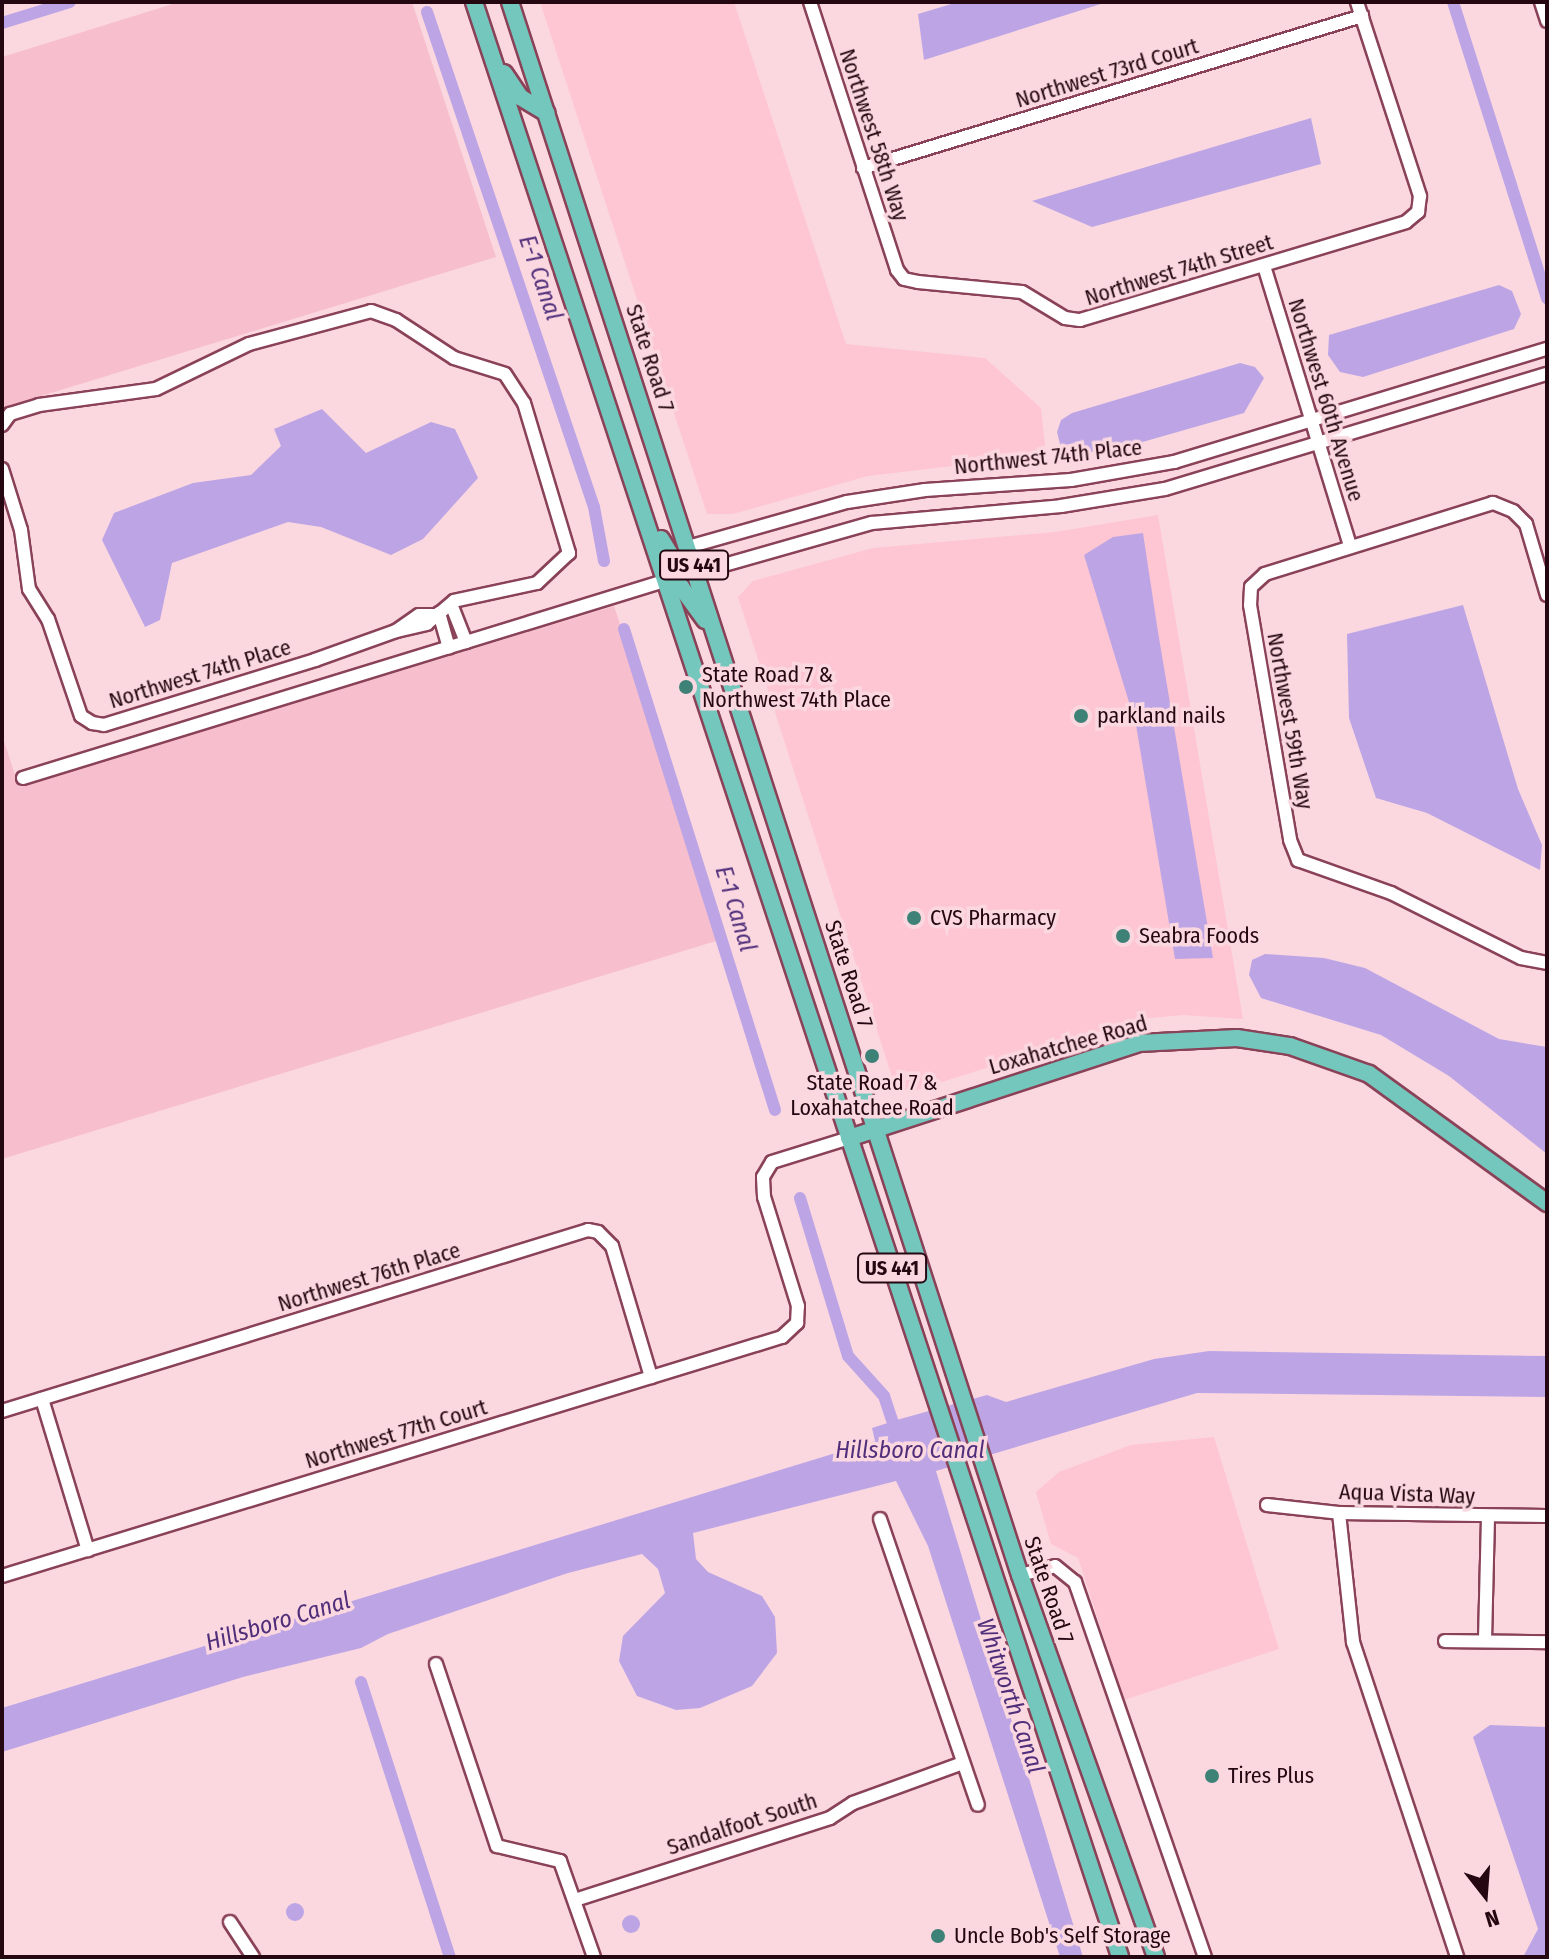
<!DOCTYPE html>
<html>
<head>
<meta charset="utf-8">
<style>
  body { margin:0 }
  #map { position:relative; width:1549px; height:1959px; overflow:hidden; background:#fbd8e0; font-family:"Fira Sans Condensed",sans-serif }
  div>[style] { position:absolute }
  .built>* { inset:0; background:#fec5d3 }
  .green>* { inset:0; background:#f7bfcd }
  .water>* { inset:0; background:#bda5e5 }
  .round { border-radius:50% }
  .canal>* { height:12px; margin:-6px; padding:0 6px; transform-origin:6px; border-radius:6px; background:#bda5e5 }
  .roads { filter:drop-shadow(2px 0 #8a4258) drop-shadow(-2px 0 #8a4258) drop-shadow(0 2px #8a4258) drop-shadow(0 -2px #8a4258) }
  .minor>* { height:12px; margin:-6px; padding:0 6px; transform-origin:6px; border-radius:6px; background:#fff }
  .major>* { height:16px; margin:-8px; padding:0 8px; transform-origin:8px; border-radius:8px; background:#74c7bd }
  .dots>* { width:22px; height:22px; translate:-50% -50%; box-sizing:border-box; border:4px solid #fbd8e0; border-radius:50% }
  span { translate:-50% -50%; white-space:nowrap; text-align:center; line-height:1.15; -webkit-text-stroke:7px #fbd8e0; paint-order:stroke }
  .shield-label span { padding:2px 6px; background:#fbd8e0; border:2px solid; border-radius:6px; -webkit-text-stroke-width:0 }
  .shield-label { font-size:20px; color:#240711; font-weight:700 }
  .street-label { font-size:22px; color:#240711 }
  .poi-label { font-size:22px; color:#240711 }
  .left { translate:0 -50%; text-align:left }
  .water-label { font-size:24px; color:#502e7a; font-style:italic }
  .frame { position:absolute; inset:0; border:4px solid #240711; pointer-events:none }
  .north { position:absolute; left:1445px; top:1855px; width:80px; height:80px; -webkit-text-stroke:6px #fbd8e0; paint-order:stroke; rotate:163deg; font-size:22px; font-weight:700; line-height:32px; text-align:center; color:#240711 }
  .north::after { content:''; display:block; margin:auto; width:28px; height:36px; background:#240711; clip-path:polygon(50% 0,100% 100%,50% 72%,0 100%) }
</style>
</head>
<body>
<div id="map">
  <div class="built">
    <i style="clip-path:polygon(540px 2px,734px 2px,846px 344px,985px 358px,1041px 408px,1046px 455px,868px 476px,733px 514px,707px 514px)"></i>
    <i style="clip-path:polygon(1158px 515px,1243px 1019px,1184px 1015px,1140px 1019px,914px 1091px,903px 1090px,894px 1083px,738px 597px,753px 581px,873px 548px,1055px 532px)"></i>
    <i style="clip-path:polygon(1214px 1437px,1279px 1649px,1124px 1700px,1078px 1558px,1051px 1544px,1036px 1492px,1059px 1472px,1131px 1445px)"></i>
  </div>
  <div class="green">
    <i style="clip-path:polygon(179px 2px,412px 2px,496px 257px,2px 408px,2px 57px)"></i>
    <i style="clip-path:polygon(614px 606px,726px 938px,2px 1159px,2px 735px,19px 787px)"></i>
  </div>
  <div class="water">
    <i style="clip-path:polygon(958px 2px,1107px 2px,924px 60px,918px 14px)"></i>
    <i style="clip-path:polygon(1311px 118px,1321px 164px,1092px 227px,1032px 201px)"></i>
    <i style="clip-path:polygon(1499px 285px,1512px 291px,1521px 314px,1514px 329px,1363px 377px,1340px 372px,1328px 355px,1329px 335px)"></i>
    <i style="clip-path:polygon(1240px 363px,1255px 367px,1264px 378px,1244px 413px,1125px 447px,1084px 453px,1061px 448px,1057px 432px,1061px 420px,1072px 413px)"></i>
    <i style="clip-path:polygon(322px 409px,366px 453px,431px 422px,455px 429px,478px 478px,423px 539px,391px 555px,321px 527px,288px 522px,172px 563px,160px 620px,145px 627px,102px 540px,114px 513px,193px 483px,251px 475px,281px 446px,274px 429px)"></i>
    <i style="clip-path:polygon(1143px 533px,1158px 632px,1213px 958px,1175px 959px,1136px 725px,1084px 555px,1113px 537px)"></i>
    <i style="clip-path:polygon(1463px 605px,1518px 789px,1542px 845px,1540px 870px,1427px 813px,1376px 798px,1349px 718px,1347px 634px)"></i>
    <i style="clip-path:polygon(1265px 954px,1324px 958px,1365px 968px,1499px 1039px,1547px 1047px,1547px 1154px,1449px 1076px,1381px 1035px,1261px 998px,1249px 975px,1252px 960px)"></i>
    <i style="clip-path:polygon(1209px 1351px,1547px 1356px,1547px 1397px,1197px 1393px,936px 1471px,1083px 1957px,1060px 1957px,928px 1546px,896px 1481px,693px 1533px,696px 1559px,708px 1572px,762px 1596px,775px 1617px,777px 1653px,752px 1686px,700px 1708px,676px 1710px,637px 1696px,619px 1661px,623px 1636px,665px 1593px,658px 1569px,642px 1554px,568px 1573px,388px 1634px,361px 1648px,243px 1677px,2px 1752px,2px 1708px,875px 1441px,872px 1428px,900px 1419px,987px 1395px,1006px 1402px,1154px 1359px)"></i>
    <i style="clip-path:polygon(1490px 1725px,1547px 1727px,1547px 1957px,1523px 1957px,1538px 1929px,1473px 1737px)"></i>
    <i class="round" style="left:286px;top:1903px;width:18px;height:18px"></i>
    <i class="round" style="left:622px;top:1915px;width:18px;height:18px"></i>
  </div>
  <div class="canal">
    <i style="left:1453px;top:2px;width:311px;rotate:72.4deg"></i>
    <i style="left:427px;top:12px;width:522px;rotate:71.36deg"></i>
    <i style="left:594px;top:507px;width:55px;rotate:79.5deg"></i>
    <i style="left:2px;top:23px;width:71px;rotate:-17.2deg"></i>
    <i style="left:624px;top:629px;width:504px;rotate:72.57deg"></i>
    <i style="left:800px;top:1198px;width:165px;rotate:73.1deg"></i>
    <i style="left:848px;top:1356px;width:54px;rotate:48deg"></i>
    <i style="left:884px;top:1396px;width:41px;rotate:71.6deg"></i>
    <i style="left:361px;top:1682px;width:289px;rotate:72.1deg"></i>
  </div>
  <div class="roads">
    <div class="minor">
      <i style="left:810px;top:2px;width:282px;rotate:72deg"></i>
      <i style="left:897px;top:270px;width:11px;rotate:52deg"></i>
      <i style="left:904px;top:279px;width:14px;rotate:12deg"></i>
      <i style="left:918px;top:282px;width:104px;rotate:5.5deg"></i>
      <i style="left:1022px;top:292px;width:50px;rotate:31.2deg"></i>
      <i style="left:1065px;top:318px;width:15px;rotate:8deg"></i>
      <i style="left:1080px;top:320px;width:340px;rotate:-16.7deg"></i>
      <i style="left:1406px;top:222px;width:16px;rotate:-40deg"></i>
      <i style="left:1418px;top:212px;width:16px;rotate:-83deg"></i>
      <i style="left:1420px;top:196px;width:204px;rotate:-108deg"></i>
      <i style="left:1541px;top:2px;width:20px;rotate:72deg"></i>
      <i style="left:863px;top:168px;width:522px;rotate:-16.94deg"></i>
      <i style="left:1264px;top:266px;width:293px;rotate:72.9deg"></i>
      <i style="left:2px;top:425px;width:14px;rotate:-54deg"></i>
      <i style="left:10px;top:414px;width:30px;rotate:-17deg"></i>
      <i style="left:39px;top:405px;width:118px;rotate:-7.8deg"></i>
      <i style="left:156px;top:389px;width:103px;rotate:-25.8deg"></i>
      <i style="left:249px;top:344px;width:126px;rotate:-15.1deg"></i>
      <i style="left:371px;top:311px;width:27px;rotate:20deg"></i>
      <i style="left:396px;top:320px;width:69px;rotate:33.2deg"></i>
      <i style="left:454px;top:358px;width:53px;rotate:17.4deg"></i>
      <i style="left:505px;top:374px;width:35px;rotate:57deg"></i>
      <i style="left:524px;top:403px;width:157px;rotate:73.3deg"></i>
      <i style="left:569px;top:553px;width:44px;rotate:136.8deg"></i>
      <i style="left:537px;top:583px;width:85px;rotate:167.8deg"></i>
      <i style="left:454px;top:601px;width:35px;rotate:140deg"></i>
      <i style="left:427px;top:624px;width:32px;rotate:167deg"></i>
      <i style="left:2px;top:469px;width:64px;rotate:72.7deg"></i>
      <i style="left:21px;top:530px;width:60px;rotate:82.3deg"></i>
      <i style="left:29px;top:589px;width:36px;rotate:58deg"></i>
      <i style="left:48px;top:619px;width:102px;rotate:71.2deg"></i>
      <i style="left:81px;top:716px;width:13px;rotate:32deg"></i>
      <i style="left:92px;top:723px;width:12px;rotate:9deg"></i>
      <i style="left:104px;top:725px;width:221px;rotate:-17.1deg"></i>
      <i style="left:315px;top:660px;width:86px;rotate:-19.7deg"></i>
      <i style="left:396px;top:631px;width:28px;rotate:-35deg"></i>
      <i style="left:419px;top:615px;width:15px"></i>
      <i style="left:688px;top:547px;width:165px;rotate:-15.8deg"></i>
      <i style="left:847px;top:502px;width:79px;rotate:-8.7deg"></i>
      <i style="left:925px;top:490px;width:146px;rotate:-3.9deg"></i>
      <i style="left:1071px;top:480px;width:105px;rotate:-9.9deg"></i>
      <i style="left:1174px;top:462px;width:390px;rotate:-16.9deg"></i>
      <i style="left:696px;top:573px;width:183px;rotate:-15.9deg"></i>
      <i style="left:872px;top:523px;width:190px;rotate:-5.1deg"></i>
      <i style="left:1061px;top:506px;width:105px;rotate:-9.3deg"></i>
      <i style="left:1165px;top:489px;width:399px;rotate:-16.8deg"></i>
      <i style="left:1547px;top:595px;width:74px;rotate:-106.5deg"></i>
      <i style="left:1526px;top:524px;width:18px;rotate:-135deg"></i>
      <i style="left:1513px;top:511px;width:22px;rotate:-158deg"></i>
      <i style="left:1493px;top:503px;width:239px;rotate:162.7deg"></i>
      <i style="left:1265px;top:574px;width:19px;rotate:137deg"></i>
      <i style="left:1251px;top:587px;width:18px;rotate:93deg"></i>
      <i style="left:1250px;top:605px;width:238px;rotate:80.3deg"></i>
      <i style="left:1290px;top:840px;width:22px;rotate:68deg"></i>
      <i style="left:1298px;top:860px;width:99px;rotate:19.5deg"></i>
      <i style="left:1391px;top:893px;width:145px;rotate:26.6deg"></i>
      <i style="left:1521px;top:958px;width:26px;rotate:11deg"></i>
      <i style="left:451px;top:604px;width:41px;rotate:68.5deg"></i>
      <i style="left:439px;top:613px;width:36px;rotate:74deg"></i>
      <i style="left:23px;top:778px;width:675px;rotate:-17.07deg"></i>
      <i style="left:42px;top:1399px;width:158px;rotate:73.1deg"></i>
      <i style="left:2px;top:1411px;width:613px;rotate:-17.16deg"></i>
      <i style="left:588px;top:1230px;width:10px;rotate:11deg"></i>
      <i style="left:598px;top:1232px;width:20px;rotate:45deg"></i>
      <i style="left:612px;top:1246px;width:137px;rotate:73.4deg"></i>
      <i style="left:1267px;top:1505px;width:72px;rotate:6.3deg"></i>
      <i style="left:1339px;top:1513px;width:208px;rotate:0.8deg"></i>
      <i style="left:1339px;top:1513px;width:130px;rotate:83.8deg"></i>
      <i style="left:1353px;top:1642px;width:332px;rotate:71.7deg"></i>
      <i style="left:880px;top:1519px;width:302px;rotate:71.1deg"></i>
      <i style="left:1020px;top:1575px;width:36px;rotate:-14deg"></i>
      <i style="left:1055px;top:1566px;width:26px;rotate:39deg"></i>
      <i style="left:1075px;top:1582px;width:397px;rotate:70.9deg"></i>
      <i style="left:2px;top:1576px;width:816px;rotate:-17.04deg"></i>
      <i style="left:782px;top:1337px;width:21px;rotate:-43deg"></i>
      <i style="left:797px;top:1323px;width:17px;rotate:-87deg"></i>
      <i style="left:798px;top:1306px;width:114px;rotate:-107.3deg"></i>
      <i style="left:764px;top:1197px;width:20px;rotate:-93deg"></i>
      <i style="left:763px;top:1177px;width:17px;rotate:-59deg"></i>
      <i style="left:772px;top:1162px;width:81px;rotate:-17.3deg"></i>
      <i style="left:1485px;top:1640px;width:123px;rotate:-88.6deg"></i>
      <i style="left:1445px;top:1641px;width:102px;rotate:0.6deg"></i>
      <i style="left:436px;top:1664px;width:192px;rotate:71.5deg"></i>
      <i style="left:497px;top:1846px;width:65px;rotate:13.4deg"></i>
      <i style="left:560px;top:1861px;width:102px;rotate:70.5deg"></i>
      <i style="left:575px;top:1900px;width:268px;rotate:-17.8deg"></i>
      <i style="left:830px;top:1818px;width:27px;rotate:-33deg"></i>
      <i style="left:853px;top:1803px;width:117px;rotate:-20deg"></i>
      <i style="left:230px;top:1922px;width:42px;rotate:56.7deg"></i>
    </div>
    <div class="major">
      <i style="left:474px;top:2px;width:2059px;rotate:71.71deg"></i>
      <i style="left:510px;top:2px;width:1654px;rotate:72.04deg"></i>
      <i style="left:1020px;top:1575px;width:405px;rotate:70.4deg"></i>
      <i style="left:504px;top:73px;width:29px;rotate:56deg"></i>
      <i style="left:520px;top:97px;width:31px;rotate:31deg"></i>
      <i style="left:661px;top:539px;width:23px;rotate:59deg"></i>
      <i style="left:673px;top:559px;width:27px;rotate:31deg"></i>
      <i style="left:668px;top:580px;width:15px;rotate:28deg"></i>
      <i style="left:681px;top:587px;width:41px;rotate:54deg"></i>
      <i style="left:849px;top:1138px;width:305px;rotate:-18.1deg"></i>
      <i style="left:1139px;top:1043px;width:98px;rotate:-2.9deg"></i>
      <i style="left:1237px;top:1038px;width:54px;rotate:8.6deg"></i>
      <i style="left:1290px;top:1046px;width:84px;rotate:19.5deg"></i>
      <i style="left:1369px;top:1074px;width:220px;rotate:35.9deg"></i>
    </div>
  </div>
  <div class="dots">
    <i style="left:686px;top:687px;background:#3e8277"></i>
    <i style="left:1081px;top:716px;background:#3e8277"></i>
    <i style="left:914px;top:918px;background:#3e8277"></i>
    <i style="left:1123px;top:936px;background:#3e8277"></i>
    <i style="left:872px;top:1056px;background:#3e8277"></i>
    <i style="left:1212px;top:1776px;background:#3e8277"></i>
    <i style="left:938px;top:1936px;background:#3e8277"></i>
  </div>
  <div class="shield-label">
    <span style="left:694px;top:565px">US 441</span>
    <span style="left:892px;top:1268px">US 441</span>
  </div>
  <div class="street-label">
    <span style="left:1107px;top:73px;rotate:-17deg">Northwest 73rd Court</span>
    <span style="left:874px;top:135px;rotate:72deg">Northwest 58th Way</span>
    <span style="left:1179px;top:270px;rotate:-17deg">Northwest 74th Street</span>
    <span style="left:650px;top:358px;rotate:72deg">State Road 7</span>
    <span style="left:1326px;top:400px;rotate:73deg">Northwest 60th Avenue</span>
    <span style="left:1048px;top:457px;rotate:-6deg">Northwest 74th Place</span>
    <span style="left:200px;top:674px;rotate:-17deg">Northwest 74th Place</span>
    <span style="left:1290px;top:721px;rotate:80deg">Northwest 59th Way</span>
    <span style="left:849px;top:974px;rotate:72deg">State Road 7</span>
    <span style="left:1068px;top:1045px;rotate:-16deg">Loxahatchee Road</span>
    <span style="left:369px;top:1277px;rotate:-17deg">Northwest 76th Place</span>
    <span style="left:396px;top:1434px;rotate:-17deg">Northwest 77th Court</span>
    <span style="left:1407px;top:1494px;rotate:2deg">Aqua Vista Way</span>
    <span style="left:1049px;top:1590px;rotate:71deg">State Road 7</span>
    <span style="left:742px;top:1824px;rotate:-18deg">Sandalfoot South</span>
  </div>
  <div class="poi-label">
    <span class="left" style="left:702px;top:687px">State Road 7 &amp;<br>Northwest 74th Place</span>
    <span class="left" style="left:1097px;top:716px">parkland nails</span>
    <span class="left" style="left:930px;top:918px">CVS Pharmacy</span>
    <span class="left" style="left:1139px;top:936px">Seabra Foods</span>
    <span style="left:872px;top:1095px">State Road 7 &amp;<br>Loxahatchee Road</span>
    <span class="left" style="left:1228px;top:1776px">Tires Plus</span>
    <span class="left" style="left:954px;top:1936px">Uncle Bob's Self Storage</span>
  </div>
  <div class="water-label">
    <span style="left:540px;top:278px;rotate:71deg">E-1 Canal</span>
    <span style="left:735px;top:909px;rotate:73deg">E-1 Canal</span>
    <span style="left:910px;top:1451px">Hillsboro Canal</span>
    <span style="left:278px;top:1622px;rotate:-17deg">Hillsboro Canal</span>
    <span style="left:1010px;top:1696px;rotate:71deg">Whitworth Canal</span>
  </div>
  <div class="frame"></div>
  <div class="north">N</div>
</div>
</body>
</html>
